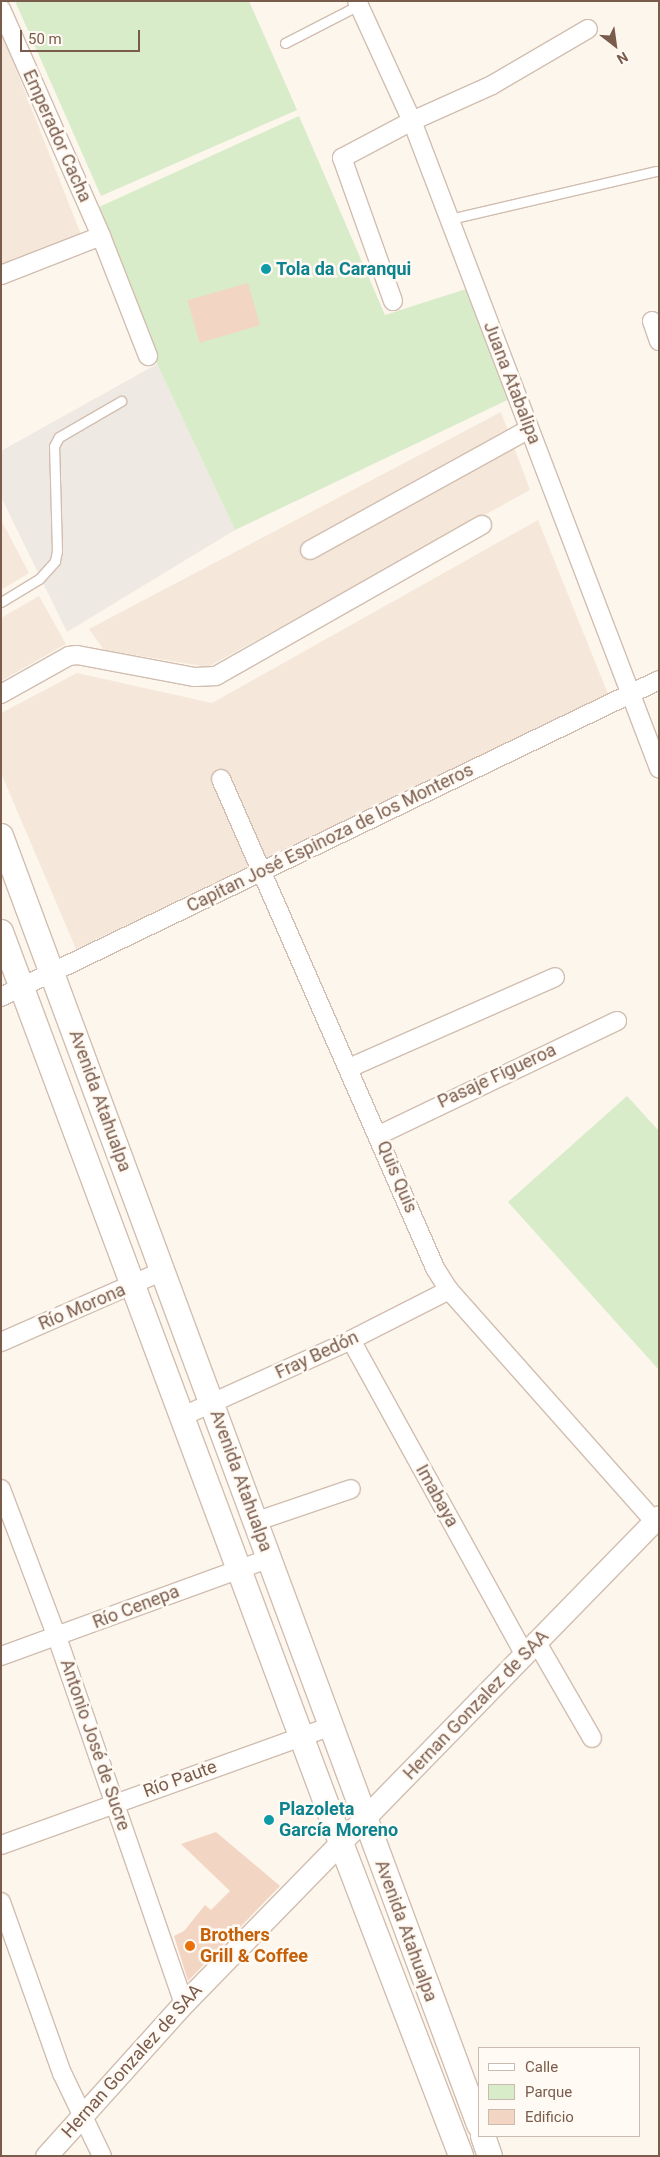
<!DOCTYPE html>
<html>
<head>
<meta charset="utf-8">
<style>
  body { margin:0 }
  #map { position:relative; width:660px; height:2157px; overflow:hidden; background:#fdf6ec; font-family:Roboto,sans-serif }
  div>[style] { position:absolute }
  .residential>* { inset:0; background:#f5e8da }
  .industrial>* { inset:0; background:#efe9e4 }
  .green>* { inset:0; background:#d8ecc9 }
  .building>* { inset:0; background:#f3d5c3; transform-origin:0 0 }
  .roads { filter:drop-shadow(1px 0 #d1beb0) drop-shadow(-1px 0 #d1beb0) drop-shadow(0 1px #d1beb0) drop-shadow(0 -1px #d1beb0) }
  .service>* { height:9px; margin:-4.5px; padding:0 4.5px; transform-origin:4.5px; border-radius:4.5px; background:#fff }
  .minor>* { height:18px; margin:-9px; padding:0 9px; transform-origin:9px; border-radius:9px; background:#fff }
  .tertiary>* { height:21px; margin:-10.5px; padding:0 10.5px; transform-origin:10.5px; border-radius:10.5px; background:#fff }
  .secondary>* { height:24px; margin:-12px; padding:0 12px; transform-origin:12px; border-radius:12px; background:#fff }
  .dots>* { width:14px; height:14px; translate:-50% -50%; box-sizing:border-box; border:2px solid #fffaf3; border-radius:50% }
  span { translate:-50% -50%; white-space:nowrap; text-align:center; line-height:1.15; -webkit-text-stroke:5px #fffaf3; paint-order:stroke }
  .street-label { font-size:18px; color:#7a5c4d }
  .culture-label { font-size:18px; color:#0d838f; font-weight:700 }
  .left { translate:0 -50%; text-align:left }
  .food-label { font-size:18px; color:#c56008; font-weight:700 }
  .frame { position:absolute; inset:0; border:2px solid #7a5c4d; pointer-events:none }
  .legend { position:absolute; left:478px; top:2047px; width:162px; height:90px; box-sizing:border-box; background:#fffaf3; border:1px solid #cabbb1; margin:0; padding:6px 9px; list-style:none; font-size:15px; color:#7a5c4d }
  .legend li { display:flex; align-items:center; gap:10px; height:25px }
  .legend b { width:25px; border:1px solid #cabbb1 }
  .north { position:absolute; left:590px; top:20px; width:50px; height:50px; -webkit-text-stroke:4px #fffaf3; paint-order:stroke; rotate:150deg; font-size:14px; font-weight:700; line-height:20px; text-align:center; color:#7a5c4d }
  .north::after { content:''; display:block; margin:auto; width:18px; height:22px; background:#7a5c4d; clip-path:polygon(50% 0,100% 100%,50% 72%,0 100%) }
  .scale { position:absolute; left:20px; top:30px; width:120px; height:22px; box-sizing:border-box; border:2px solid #7a5c4d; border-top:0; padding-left:6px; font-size:15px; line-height:18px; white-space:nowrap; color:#7a5c4d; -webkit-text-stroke:4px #fffaf3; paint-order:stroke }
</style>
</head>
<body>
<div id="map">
  <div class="residential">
    <i style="clip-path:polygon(1px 31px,82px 237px,1px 266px)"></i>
    <i style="clip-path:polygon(501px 412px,530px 490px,208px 667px,104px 650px,89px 629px)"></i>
    <i style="clip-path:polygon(1px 520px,29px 573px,1px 590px)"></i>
    <i style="clip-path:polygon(538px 520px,608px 694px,76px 949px,1px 773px,1px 713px,77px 673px,212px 703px)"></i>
    <i style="clip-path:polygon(39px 596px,66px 644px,1px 681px,1px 618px)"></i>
  </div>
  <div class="industrial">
    <i style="clip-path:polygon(157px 364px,235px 530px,67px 632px,1px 497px,1px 451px)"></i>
  </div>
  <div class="green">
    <i style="clip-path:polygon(15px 1px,249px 1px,297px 110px,101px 196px)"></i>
    <i style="clip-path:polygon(299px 116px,385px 315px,466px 289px,516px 396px,235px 530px,157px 364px,99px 207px)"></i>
    <i style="clip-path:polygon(627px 1096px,659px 1131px,659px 1370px,508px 1202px)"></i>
  </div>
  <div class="building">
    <i style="left:248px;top:283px;width:44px;height:63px;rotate:74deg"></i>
    <i style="clip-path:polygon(216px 1832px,280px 1886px,188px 1981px,174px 1936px,184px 1931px,205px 1905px,211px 1910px,230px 1891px,181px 1844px)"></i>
  </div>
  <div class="roads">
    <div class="service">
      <i style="left:285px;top:43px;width:83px;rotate:-27.2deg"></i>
      <i style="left:450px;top:219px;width:212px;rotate:-13.1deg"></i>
      <i style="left:1px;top:602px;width:44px;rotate:-31.2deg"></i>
      <i style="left:39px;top:579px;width:24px;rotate:-48deg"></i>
      <i style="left:55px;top:561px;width:10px;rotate:-79deg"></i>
      <i style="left:57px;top:551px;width:105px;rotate:-91.6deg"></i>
      <i style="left:54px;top:446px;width:10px;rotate:-61deg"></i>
      <i style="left:59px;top:437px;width:72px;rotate:-30.1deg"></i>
    </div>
    <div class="minor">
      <i style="left:357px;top:1px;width:132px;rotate:65.4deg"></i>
      <i style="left:412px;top:121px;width:693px;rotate:69.11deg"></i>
      <i style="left:1px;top:9px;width:248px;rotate:66.2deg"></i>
      <i style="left:101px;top:236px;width:129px;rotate:68.6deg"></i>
      <i style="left:1px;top:275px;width:107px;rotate:-21.3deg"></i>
      <i style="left:393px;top:301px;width:152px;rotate:-109.6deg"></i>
      <i style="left:342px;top:158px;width:79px;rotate:-27.9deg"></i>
      <i style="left:412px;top:121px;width:88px;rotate:-24.2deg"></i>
      <i style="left:492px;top:85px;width:111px;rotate:-30.3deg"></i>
      <i style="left:652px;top:321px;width:21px;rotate:71deg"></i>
      <i style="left:310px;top:550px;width:250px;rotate:-28.9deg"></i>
      <i style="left:1px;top:694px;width:78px;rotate:-29.2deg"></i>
      <i style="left:69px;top:656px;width:8px;rotate:-7deg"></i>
      <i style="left:77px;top:655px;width:120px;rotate:10.6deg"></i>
      <i style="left:195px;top:677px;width:21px;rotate:-3deg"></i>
      <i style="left:216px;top:676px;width:306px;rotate:-29.6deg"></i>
      <i style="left:221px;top:779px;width:534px;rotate:66.36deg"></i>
      <i style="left:435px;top:1268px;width:26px;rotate:58deg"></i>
      <i style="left:449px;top:1290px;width:309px;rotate:48.4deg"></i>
      <i style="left:1px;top:997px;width:730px;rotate:-25.72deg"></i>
      <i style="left:349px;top:1068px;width:225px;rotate:-23.8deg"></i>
      <i style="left:379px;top:1135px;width:264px;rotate:-25.6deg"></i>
      <i style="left:351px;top:1340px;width:358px;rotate:61.1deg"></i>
      <i style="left:1px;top:1342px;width:177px;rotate:-23.7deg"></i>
      <i style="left:183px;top:1416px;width:184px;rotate:-24.3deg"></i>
      <i style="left:351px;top:1340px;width:110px;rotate:-27deg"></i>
      <i style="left:1px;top:1489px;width:158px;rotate:69.3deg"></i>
      <i style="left:57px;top:1637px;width:387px;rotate:70.9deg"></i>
      <i style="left:257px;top:1521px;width:99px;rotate:-18.8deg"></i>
      <i style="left:536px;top:1641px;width:112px;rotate:60deg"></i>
      <i style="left:1px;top:1656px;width:286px;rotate:-20deg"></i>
      <i style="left:1px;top:1845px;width:352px;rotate:-19.8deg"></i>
      <i style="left:1px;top:1902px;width:182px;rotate:70.4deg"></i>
      <i style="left:62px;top:2073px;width:92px;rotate:64.3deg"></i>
    </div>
    <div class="tertiary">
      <i style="left:46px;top:2156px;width:206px;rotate:-48deg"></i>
      <i style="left:184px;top:2003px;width:680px;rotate:-45.71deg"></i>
    </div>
    <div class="secondary">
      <i style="left:1px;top:836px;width:1375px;rotate:69.65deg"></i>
      <i style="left:1px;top:932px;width:972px;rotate:69.53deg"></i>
      <i style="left:341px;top:1843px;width:335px;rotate:69deg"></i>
      <i style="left:483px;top:2136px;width:21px;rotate:71deg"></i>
    </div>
  </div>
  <div class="dots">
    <i style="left:266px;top:269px;background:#0f9aa8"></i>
    <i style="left:269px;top:1820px;background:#0f9aa8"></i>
    <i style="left:190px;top:1946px;background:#e8710a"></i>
  </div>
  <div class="street-label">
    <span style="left:57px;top:136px;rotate:66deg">Emperador Cacha</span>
    <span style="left:512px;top:383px;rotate:69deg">Juana Atabalipa</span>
    <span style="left:330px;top:838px;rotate:-26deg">Capitan José Espinoza de los Monteros</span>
    <span style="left:497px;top:1076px;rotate:-25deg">Pasaje Figueroa</span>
    <span style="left:100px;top:1101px;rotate:70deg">Avenida Atahualpa</span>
    <span style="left:397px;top:1177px;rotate:67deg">Quis Quis</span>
    <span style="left:82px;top:1307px;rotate:-23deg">Río Morona</span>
    <span style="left:317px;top:1355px;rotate:-25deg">Fray Bedón</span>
    <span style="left:241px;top:1481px;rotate:70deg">Avenida Atahualpa</span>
    <span style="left:437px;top:1496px;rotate:61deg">Imabaya</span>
    <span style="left:136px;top:1607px;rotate:-21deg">Río Cenepa</span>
    <span style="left:476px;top:1705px;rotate:-46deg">Hernan Gonzalez de SAA</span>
    <span style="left:95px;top:1745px;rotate:71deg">Antonio José de Sucre</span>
    <span style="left:180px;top:1779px;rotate:-20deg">Río Paute</span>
    <span style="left:406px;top:1931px;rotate:70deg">Avenida Atahualpa</span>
    <span style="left:132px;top:2061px;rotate:-48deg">Hernan Gonzalez de SAA</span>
  </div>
  <div class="culture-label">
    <span class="left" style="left:276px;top:269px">Tola da Caranqui</span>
    <span class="left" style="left:279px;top:1820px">Plazoleta<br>García Moreno</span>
  </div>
  <div class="food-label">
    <span class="left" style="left:200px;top:1946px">Brothers<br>Grill &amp; Coffee</span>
  </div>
  <div class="frame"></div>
  <ul class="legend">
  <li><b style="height:6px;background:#fff"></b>Calle</li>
  <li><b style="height:14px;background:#d8ecc9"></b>Parque</li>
  <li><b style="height:14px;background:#f3d5c3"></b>Edificio</li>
  </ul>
  <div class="north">N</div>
  <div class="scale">50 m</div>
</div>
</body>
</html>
